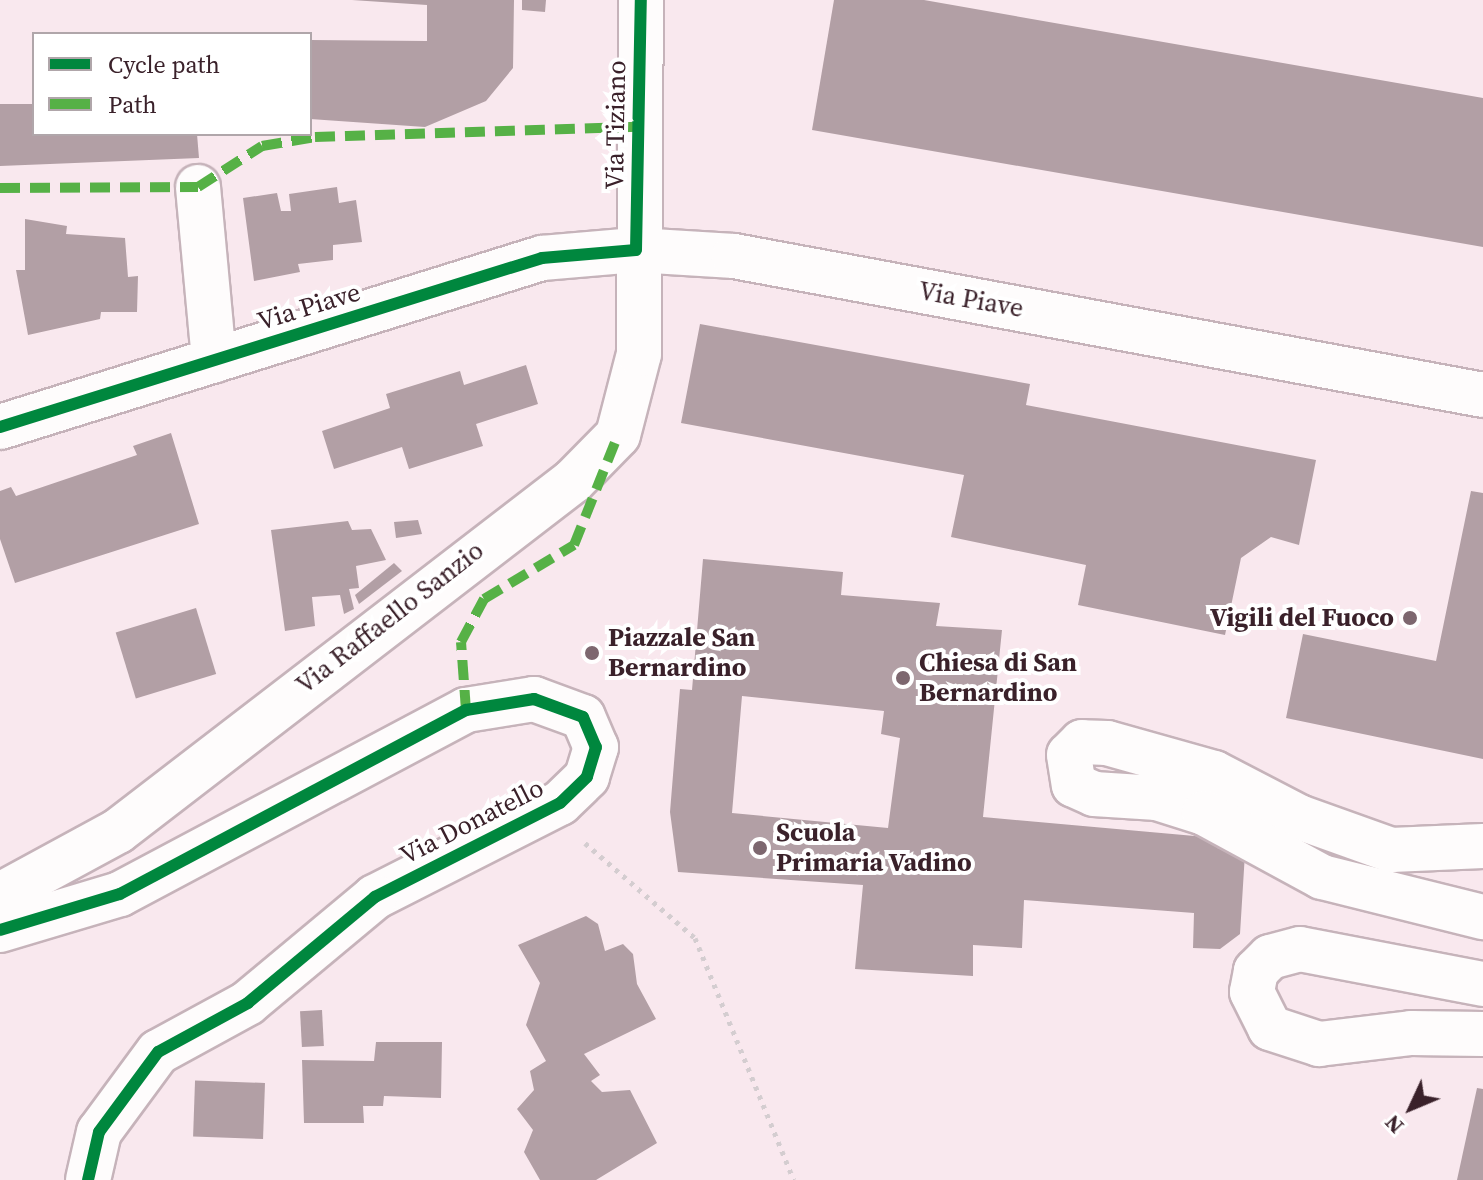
<!DOCTYPE html>
<html>
<head>
<meta charset="utf-8">
<style>
  body { margin:0 }
  #map { position:relative; width:1483px; height:1180px; overflow:hidden; background:#f9e8ee; font-family:"Source Serif 4",serif }
  div>[style] { position:absolute }
  .building>* { inset:0; background:#b29fa5; transform-origin:0 0 }
  .path>* { height:5px; margin-top:-2.5px; transform-origin:0; background:repeating-linear-gradient(90deg,#d4cdd0 0 4px,transparent 0 10px) }
  .roads { filter:drop-shadow(2px 0 #c6b3ba) drop-shadow(-2px 0 #c6b3ba) drop-shadow(0 2px #c6b3ba) drop-shadow(0 -2px #c6b3ba) }
  .minor>* { height:44px; margin:-22px; padding:0 22px; transform-origin:22px; border-radius:22px; background:#fefcfc }
  .major>* { height:44px; margin:-22px; padding:0 22px; transform-origin:22px; border-radius:22px; background:#fefcfc }
  .quiet>* { height:10px; margin-top:-5px; transform-origin:0; background:repeating-linear-gradient(90deg,#56b146 0 20px,transparent 0 30px) }
  .cycleway>* { height:12px; margin:-6px; padding:0 6px; transform-origin:6px; border-radius:6px; background:#00873e }
  .dots>* { width:22px; height:22px; translate:-50% -50%; box-sizing:border-box; border:4px solid #fff; border-radius:50% }
  span { translate:-50% -50%; white-space:nowrap; text-align:center; line-height:1.15; -webkit-text-stroke:8px #fff; paint-order:stroke }
  .street-label { font-size:26px; color:#3a212a }
  .poi-label { font-size:26px; color:#3a212a; font-weight:700 }
  .right { translate:-100% -50%; text-align:right }
  .left { translate:0 -50%; text-align:left }
  .legend { position:absolute; left:32px; top:32px; width:280px; height:104px; box-sizing:border-box; background:#fff; border:2px solid #b0a6aa; margin:0; padding:10px 14px; list-style:none; font-size:24px; color:#3a212a }
  .legend li { display:flex; align-items:center; gap:16px; height:40px }
  .legend b { width:40px; border:2px solid #b0a6aa }
  .north { position:absolute; left:1371px; top:1068px; width:80px; height:80px; -webkit-text-stroke:6px #fff; paint-order:stroke; rotate:226deg; font-size:22px; font-weight:700; line-height:32px; text-align:center; color:#3a212a }
  .north::after { content:''; display:block; margin:auto; width:28px; height:36px; background:#3a212a; clip-path:polygon(50% 0,100% 100%,50% 72%,0 100%) }
</style>
</head>
<body>
<div id="map">
  <div class="building">
    <i style="clip-path:polygon(352px 0,514px 0,513px 68px,486px 101px,425px 127px,310px 119px,310px 40px,427px 41px,427px 5px)"></i>
    <i style="clip-path:polygon(522px 0,546px 0,545px 12px,522px 10px)"></i>
    <i style="clip-path:polygon(834px 0,924px 0,1483px 98px,1483px 247px,812px 130px)"></i>
    <i style="clip-path:polygon(0 104px,34px 104px,34px 134px,197px 134px,199px 158px,0 166px)"></i>
    <i style="clip-path:polygon(337px 187px,339px 203px,356px 200px,362px 242px,333px 245px,333px 260px,298px 264px,300px 272px,254px 281px,243px 198px,277px 193px,281px 211px,291px 211px,289px 194px)"></i>
    <i style="clip-path:polygon(25px 219px,67px 226px,66px 234px,125px 238px,128px 277px,138px 276px,137px 312px,101px 312px,100px 319px,28px 335px,16px 270px,25px 270px)"></i>
    <i style="clip-path:polygon(700px 324px,1030px 384px,1026px 405px,1316px 460px,1299px 545px,1271px 537px,1241px 558px,1225px 635px,1078px 605px,1086px 565px,951px 537px,964px 475px,681px 423px)"></i>
    <i style="clip-path:polygon(526px 365px,538px 404px,476px 424px,483px 446px,409px 469px,402px 447px,334px 469px,322px 431px,390px 408px,386px 394px,460px 371px,464px 385px)"></i>
    <i style="clip-path:polygon(171px 433px,199px 524px,15px 583px,0 539px,0 491px,11px 487px,16px 496px,137px 455px,133px 446px)"></i>
    <i style="clip-path:polygon(1471px 491px,1483px 493px,1483px 759px,1286px 718px,1303px 634px,1436px 661px)"></i>
    <i style="clip-path:polygon(418px 520px,422px 534px,396px 538px,394px 522px)"></i>
    <i style="clip-path:polygon(348px 521px,352px 530px,371px 529px,386px 560px,356px 566px,359px 588px,349px 589px,354px 609px,344px 614px,340px 595px,312px 597px,315px 626px,285px 631px,271px 530px)"></i>
    <i style="clip-path:polygon(evenodd,703px 559px,843px 572px,841px 595px,940px 603px,936px 626px,1002px 630px,983px 817px,1217px 838px,1217px 848px,1245px 853px,1240px 934px,1220px 949px,1193px 948px,1194px 913px,1024px 900px,1022px 948px,973px 945px,973px 976px,855px 969px,863px 885px,678px 872px,670px 812px,680px 689px,692px 690px,703px 559px,742px 696px,884px 711px,881px 734px,900px 738px,888px 828px,732px 813px,742px 696px)"></i>
    <i style="clip-path:polygon(394px 563px,402px 571px,359px 604px,355px 595px)"></i>
    <i style="left:196px;top:608px;width:69px;height:84px;rotate:73deg"></i>
    <i style="clip-path:polygon(586px 916px,598px 924px,605px 951px,623px 944px,633px 954px,637px 984px,656px 1019px,584px 1054px,600px 1075px,591px 1081px,602px 1092px,630px 1090px,657px 1143px,596px 1180px,540px 1180px,524px 1152px,533px 1130px,517px 1109px,534px 1090px,530px 1071px,546px 1061px,526px 1025px,540px 983px,518px 945px)"></i>
    <i style="left:322px;top:1010px;width:36px;height:22px;rotate:87deg"></i>
    <i style="clip-path:polygon(376px 1042px,442px 1042px,441px 1098px,384px 1096px,383px 1106px,363px 1106px,364px 1123px,304px 1123px,302px 1060px,374px 1061px)"></i>
    <i style="left:265px;top:1083px;width:56px;height:70px;rotate:92deg"></i>
    <i style="clip-path:polygon(1477px 1088px,1483px 1089px,1483px 1180px,1457px 1180px)"></i>
  </div>
  <div class="path">
    <i style="left:585px;top:843px;width:145px;rotate:40.8deg"></i>
    <i style="left:695px;top:938px;width:261px;rotate:67.8deg"></i>
  </div>
  <div class="roads">
    <div class="minor">
      <i style="left:198px;top:187px;width:174px;rotate:84.7deg"></i>
      <i style="left:1483px;top:846px;width:92px;rotate:177.5deg"></i>
      <i style="left:1391px;top:850px;width:98px;rotate:-160.3deg"></i>
      <i style="left:1299px;top:817px;width:96px;rotate:-152.6deg"></i>
      <i style="left:1214px;top:773px;width:111px;rotate:-164.3deg"></i>
      <i style="left:1107px;top:743px;width:25px;rotate:-178deg"></i>
      <i style="left:1082px;top:742px;width:18px;rotate:135deg"></i>
      <i style="left:1069px;top:755px;width:30px;rotate:81deg"></i>
      <i style="left:1074px;top:785px;width:22px;rotate:24deg"></i>
      <i style="left:1094px;top:794px;width:63px;rotate:3.6deg"></i>
      <i style="left:1157px;top:798px;width:49px;rotate:17.7deg"></i>
      <i style="left:1204px;top:813px;width:134px;rotate:28.5deg"></i>
      <i style="left:1322px;top:877px;width:166px;rotate:14deg"></i>
      <i style="left:0;top:895px;width:134px;rotate:-28.5deg"></i>
      <i style="left:118px;top:831px;width:574px;rotate:-37.57deg"></i>
      <i style="left:573px;top:481px;width:64px;rotate:-45.6deg"></i>
      <i style="left:618px;top:435px;width:84px;rotate:-75.5deg"></i>
      <i style="left:639px;top:354px;width:354px;rotate:-89.7deg"></i>
      <i style="left:0;top:930px;width:125px;rotate:-16.7deg"></i>
      <i style="left:120px;top:894px;width:392px;rotate:-28deg"></i>
      <i style="left:466px;top:710px;width:69px;rotate:-9.2deg"></i>
      <i style="left:534px;top:699px;width:52px;rotate:20.2deg"></i>
      <i style="left:583px;top:717px;width:33px;rotate:67deg"></i>
      <i style="left:596px;top:747px;width:31px;rotate:107deg"></i>
      <i style="left:587px;top:777px;width:37px;rotate:136deg"></i>
      <i style="left:560px;top:803px;width:208px;rotate:153.1deg"></i>
      <i style="left:375px;top:897px;width:165px;rotate:140.2deg"></i>
      <i style="left:248px;top:1003px;width:102px;rotate:151.4deg"></i>
      <i style="left:158px;top:1052px;width:99px;rotate:126.4deg"></i>
      <i style="left:99px;top:1132px;width:49px;rotate:102.9deg"></i>
      <i style="left:1483px;top:984px;width:186px;rotate:-169.2deg"></i>
      <i style="left:1300px;top:949px;width:31px;rotate:165deg"></i>
      <i style="left:1270px;top:957px;width:20px;rotate:135deg"></i>
      <i style="left:1256px;top:971px;width:21px;rotate:101deg"></i>
      <i style="left:1252px;top:992px;width:40px;rotate:63.4deg"></i>
      <i style="left:1270px;top:1028px;width:52px;rotate:18.1deg"></i>
      <i style="left:1319px;top:1044px;width:93px;rotate:-6.8deg"></i>
      <i style="left:1411px;top:1033px;width:72px;rotate:0.8deg"></i>
    </div>
    <div class="major">
      <i style="left:0;top:427px;width:568px;rotate:-17.32deg"></i>
      <i style="left:542px;top:258px;width:94px;rotate:-4.9deg"></i>
      <i style="left:636px;top:250px;width:98px;rotate:3.5deg"></i>
      <i style="left:734px;top:256px;width:762px;rotate:10.51deg"></i>
    </div>
  </div>
  <div class="quiet">
    <i style="left:0;top:188px;width:198px;rotate:-0.3deg"></i>
    <i style="left:198px;top:187px;width:76px;rotate:-32.6deg"></i>
    <i style="left:262px;top:146px;width:54px;rotate:-9.6deg"></i>
    <i style="left:315px;top:137px;width:323px;rotate:-1.8deg"></i>
    <i style="left:466px;top:710px;width:68px;rotate:-94.2deg"></i>
    <i style="left:461px;top:642px;width:49px;rotate:-61.9deg"></i>
    <i style="left:484px;top:599px;width:105px;rotate:-31deg"></i>
    <i style="left:574px;top:545px;width:118px;rotate:-68.2deg"></i>
  </div>
  <div class="cycleway">
    <i style="left:0;top:427px;width:568px;rotate:-17.32deg"></i>
    <i style="left:542px;top:258px;width:94px;rotate:-4.9deg"></i>
    <i style="left:636px;top:250px;width:250px;rotate:-88.9deg"></i>
    <i style="left:0;top:930px;width:125px;rotate:-16.7deg"></i>
    <i style="left:120px;top:894px;width:392px;rotate:-28deg"></i>
    <i style="left:466px;top:710px;width:69px;rotate:-9.2deg"></i>
    <i style="left:534px;top:699px;width:52px;rotate:20.2deg"></i>
    <i style="left:583px;top:717px;width:33px;rotate:67deg"></i>
    <i style="left:596px;top:747px;width:31px;rotate:107deg"></i>
    <i style="left:587px;top:777px;width:37px;rotate:136deg"></i>
    <i style="left:560px;top:803px;width:208px;rotate:153.1deg"></i>
    <i style="left:375px;top:897px;width:165px;rotate:140.2deg"></i>
    <i style="left:248px;top:1003px;width:102px;rotate:151.4deg"></i>
    <i style="left:158px;top:1052px;width:99px;rotate:126.4deg"></i>
    <i style="left:99px;top:1132px;width:49px;rotate:102.9deg"></i>
  </div>
  <div class="dots">
    <i style="left:1410px;top:618px;background:#7d676f"></i>
    <i style="left:592px;top:653px;background:#7d676f"></i>
    <i style="left:903px;top:678px;background:#7d676f"></i>
    <i style="left:760px;top:848px;background:#7d676f"></i>
  </div>
  <div class="street-label">
    <span style="left:616px;top:125px;rotate:-89deg">Via Tiziano</span>
    <span style="left:971px;top:300px;rotate:10deg">Via Piave</span>
    <span style="left:309px;top:307px;rotate:-17deg">Via Piave</span>
    <span style="left:390px;top:618px;rotate:-38deg">Via Raffaello Sanzio</span>
    <span style="left:472px;top:822px;rotate:-27deg">Via Donatello</span>
  </div>
  <div class="poi-label">
    <span class="right" style="left:1394px;top:618px">Vigili del Fuoco</span>
    <span class="left" style="left:608px;top:653px">Piazzale San<br>Bernardino</span>
    <span class="left" style="left:919px;top:678px">Chiesa di San<br>Bernardino</span>
    <span class="left" style="left:776px;top:848px">Scuola<br>Primaria Vadino</span>
  </div>
  <ul class="legend">
  <li><b style="height:10px;background:#00873e"></b>Cycle path</li>
  <li><b style="height:10px;background:#56b146"></b>Path</li>
  </ul>
  <div class="north">N</div>
</div>
</body>
</html>
